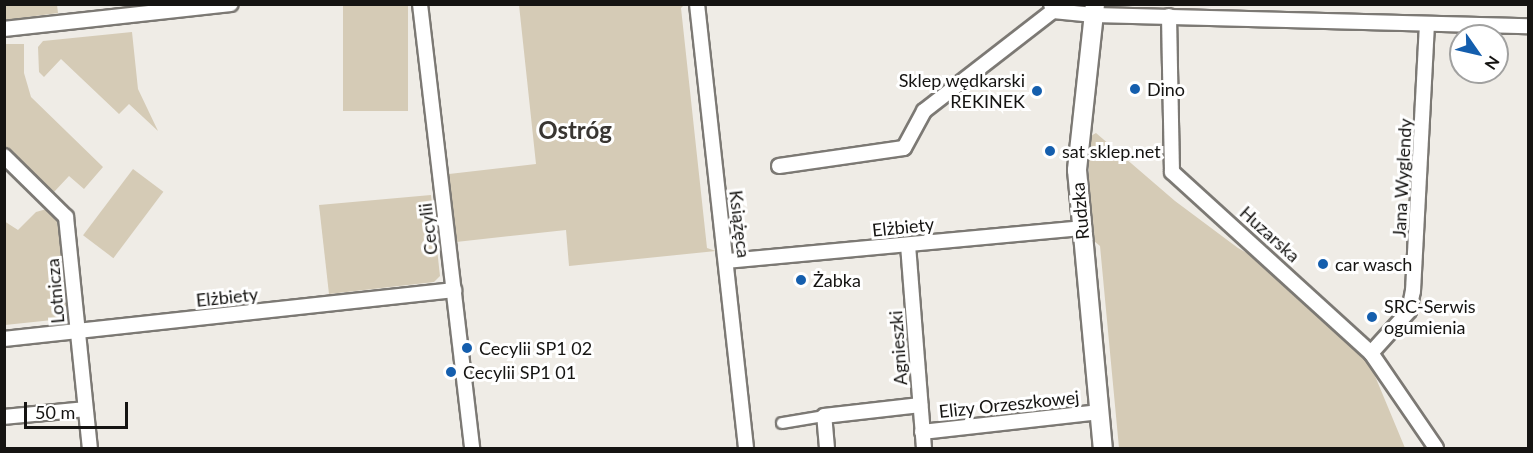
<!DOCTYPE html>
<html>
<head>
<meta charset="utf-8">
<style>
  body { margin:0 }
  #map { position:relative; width:1533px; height:453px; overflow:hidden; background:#efece6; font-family:Lato,sans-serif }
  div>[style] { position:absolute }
  .green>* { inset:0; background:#d5cbb6; transform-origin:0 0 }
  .roads { filter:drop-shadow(2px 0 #7c7974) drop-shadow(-2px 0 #7c7974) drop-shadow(0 2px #7c7974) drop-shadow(0 -2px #7c7974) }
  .pedestrian>* { height:10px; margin:-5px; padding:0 5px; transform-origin:5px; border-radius:5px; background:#fff }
  .minor>* { height:14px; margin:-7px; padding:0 7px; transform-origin:7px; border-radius:7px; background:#fff }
  .tertiary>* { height:18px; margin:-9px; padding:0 9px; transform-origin:9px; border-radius:9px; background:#fff }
  .dots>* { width:16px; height:16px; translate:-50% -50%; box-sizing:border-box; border:3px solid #fff; border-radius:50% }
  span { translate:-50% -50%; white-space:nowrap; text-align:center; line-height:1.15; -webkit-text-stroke:6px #fff; paint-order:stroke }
  .poi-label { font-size:18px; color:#151412 }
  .right { translate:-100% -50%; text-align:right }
  .left { translate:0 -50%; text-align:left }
  .street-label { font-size:18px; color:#151412 }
  .district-label { font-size:24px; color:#393632; font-weight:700 }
  .frame { position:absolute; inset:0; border:6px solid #151412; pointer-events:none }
  .north { position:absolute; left:1449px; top:24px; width:60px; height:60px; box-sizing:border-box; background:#fff; border:2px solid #a1a1a0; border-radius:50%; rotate:124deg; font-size:16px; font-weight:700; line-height:24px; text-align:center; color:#151412 }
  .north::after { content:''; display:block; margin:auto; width:21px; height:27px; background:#145ead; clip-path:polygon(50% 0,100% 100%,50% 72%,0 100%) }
  .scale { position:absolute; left:24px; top:402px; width:104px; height:27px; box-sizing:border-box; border:3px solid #151412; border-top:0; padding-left:8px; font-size:18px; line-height:21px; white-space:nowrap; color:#151412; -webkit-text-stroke:4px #fff; paint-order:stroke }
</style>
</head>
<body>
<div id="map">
  <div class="green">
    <i style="clip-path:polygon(4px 5px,57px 5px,58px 13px,5px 20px)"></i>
    <i style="left:343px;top:5px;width:65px;height:106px"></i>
    <i style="clip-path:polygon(519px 5px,684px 5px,681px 8px,707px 248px,716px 251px,569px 266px,566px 230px,456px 242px,449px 174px,536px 164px)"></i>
    <i style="clip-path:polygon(132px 32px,138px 89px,158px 131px,129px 104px,119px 114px,61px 59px,44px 77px,39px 72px,38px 47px,43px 41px)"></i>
    <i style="clip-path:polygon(5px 44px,24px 44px,24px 73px,31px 97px,103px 167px,84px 189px,69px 176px,53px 193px,5px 146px)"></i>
    <i style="clip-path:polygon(1096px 133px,1175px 201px,1238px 248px,1270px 266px,1335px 327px,1370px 364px,1405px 448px,1119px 448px,1100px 246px,1094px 241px,1089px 181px,1089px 137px)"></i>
    <i style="left:133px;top:169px;width:38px;height:83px;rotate:37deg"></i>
    <i style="clip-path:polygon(431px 195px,440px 276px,434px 282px,329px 294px,319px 205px)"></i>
    <i style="clip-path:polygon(50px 208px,58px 219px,69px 312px,62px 319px,5px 325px,4px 221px,18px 230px,36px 212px)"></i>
  </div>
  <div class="roads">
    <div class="pedestrian">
      <i style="left:782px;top:423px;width:43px;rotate:-9.5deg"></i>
    </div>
    <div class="minor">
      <i style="left:420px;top:4px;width:447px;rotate:83.3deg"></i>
      <i style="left:697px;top:4px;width:447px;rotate:83.7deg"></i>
      <i style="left:1051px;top:4px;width:7px;rotate:74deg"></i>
      <i style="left:1053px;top:11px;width:41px;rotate:5.6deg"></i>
      <i style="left:1094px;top:15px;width:434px;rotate:1.5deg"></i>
      <i style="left:1169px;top:16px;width:156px;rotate:88.9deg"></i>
      <i style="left:1172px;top:172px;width:269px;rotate:42.3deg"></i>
      <i style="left:1371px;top:353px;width:115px;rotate:55.6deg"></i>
      <i style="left:4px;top:29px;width:228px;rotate:-6.3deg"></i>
      <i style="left:4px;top:156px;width:87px;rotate:44.5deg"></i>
      <i style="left:66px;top:217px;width:232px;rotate:84.1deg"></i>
      <i style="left:779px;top:166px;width:126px;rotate:-8.2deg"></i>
      <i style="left:904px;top:148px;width:42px;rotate:-61.6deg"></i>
      <i style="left:924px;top:111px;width:163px;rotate:-37.8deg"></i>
      <i style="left:908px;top:245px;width:204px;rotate:85.5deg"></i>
      <i style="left:727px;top:261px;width:357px;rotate:-5.3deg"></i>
      <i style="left:4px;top:339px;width:453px;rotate:-6.2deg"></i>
      <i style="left:1371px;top:353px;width:57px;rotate:-47.9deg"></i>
      <i style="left:1409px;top:311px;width:20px;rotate:-79deg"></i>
      <i style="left:1413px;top:291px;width:266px;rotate:-87deg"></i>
      <i style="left:4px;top:417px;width:81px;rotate:-5.6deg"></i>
      <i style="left:922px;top:432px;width:179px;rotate:-6.4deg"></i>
      <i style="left:827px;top:448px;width:32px;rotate:-95deg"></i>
      <i style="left:824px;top:416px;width:97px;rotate:-6.5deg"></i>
    </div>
    <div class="tertiary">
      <i style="left:1095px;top:4px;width:167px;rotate:96.2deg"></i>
      <i style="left:1077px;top:170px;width:279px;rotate:84.7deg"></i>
    </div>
  </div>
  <div class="dots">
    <i style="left:1135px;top:89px;background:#145ead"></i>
    <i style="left:1037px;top:91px;background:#145ead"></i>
    <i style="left:1050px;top:151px;background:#145ead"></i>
    <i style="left:1323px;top:264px;background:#145ead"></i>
    <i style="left:801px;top:280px;background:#145ead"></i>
    <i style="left:1372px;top:317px;background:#145ead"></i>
    <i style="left:467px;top:348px;background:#145ead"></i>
    <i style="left:451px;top:372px;background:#145ead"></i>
  </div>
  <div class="poi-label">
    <span class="right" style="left:1025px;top:91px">Sklep wędkarski<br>REKINEK</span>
    <span class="left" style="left:1147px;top:89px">Dino</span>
    <span class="left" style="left:1062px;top:151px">sat sklep.net</span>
    <span class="left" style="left:1335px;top:264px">car wasch</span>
    <span class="left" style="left:813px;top:280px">Żabka</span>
    <span class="left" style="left:1384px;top:317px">SRC-Serwis<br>ogumienia</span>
    <span class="left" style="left:479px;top:348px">Cecylii SP1 02</span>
    <span class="left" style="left:463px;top:372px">Cecylii SP1 01</span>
  </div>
  <div class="street-label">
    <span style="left:1402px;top:178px;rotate:-87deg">Jana Wyglendy</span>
    <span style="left:1080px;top:211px;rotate:-95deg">Rudzka</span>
    <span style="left:740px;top:224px;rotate:83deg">Książęca</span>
    <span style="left:903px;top:227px;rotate:-6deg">Elżbiety</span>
    <span style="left:428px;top:229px;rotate:-97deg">Cecylii</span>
    <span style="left:1270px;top:234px;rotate:42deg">Huzarska</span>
    <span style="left:55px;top:291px;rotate:-95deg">Lotnicza</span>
    <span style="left:227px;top:297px;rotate:-6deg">Elżbiety</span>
    <span style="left:898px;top:348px;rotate:-94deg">Agnieszki</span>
    <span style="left:1009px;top:404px;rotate:-6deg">Elizy Orzeszkowej</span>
  </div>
  <div class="district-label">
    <span style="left:575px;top:130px">Ostróg</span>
  </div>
  <div class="frame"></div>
  <div class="north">N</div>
  <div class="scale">50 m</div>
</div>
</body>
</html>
